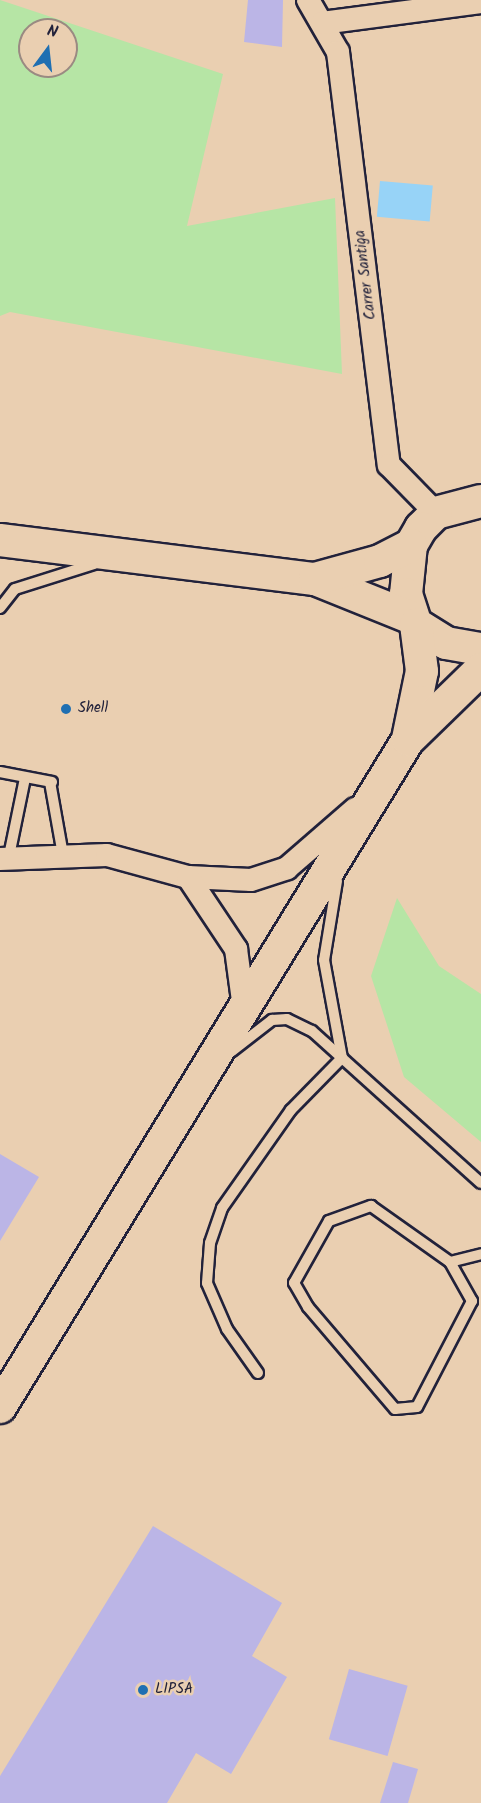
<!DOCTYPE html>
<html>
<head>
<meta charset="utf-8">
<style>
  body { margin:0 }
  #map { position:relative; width:481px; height:1803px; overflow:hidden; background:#eacfb1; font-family:Kalam,sans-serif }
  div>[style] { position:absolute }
  .green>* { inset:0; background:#b6e5a5 }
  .water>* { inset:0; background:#97d3f7; transform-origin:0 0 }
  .building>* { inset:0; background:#bbb5e6; transform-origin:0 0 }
  .roads { filter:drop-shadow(2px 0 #22223b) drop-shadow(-2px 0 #22223b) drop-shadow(0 2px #22223b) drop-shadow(0 -2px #22223b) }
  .lane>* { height:10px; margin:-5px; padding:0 5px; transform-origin:5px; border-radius:5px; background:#eacfb1 }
  .street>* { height:22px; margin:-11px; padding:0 11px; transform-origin:11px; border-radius:11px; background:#eacfb1 }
  .secondary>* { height:32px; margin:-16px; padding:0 16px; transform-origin:16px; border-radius:16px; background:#eacfb1 }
  .dots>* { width:16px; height:16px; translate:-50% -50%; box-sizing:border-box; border:3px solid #eacfb1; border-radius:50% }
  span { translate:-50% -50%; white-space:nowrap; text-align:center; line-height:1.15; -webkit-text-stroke:5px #eacfb1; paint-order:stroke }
  .street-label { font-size:15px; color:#22223b }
  .poi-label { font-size:15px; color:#22223b }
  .left { translate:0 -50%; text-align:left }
  .north { position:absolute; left:18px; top:18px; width:60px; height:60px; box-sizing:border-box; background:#eacfb1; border:2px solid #9a8a82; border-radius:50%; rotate:15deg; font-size:16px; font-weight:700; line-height:24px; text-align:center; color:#22223b }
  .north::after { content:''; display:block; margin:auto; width:21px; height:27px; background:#1f6fb2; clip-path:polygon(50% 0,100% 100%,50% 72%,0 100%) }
</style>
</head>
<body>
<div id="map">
  <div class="green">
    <i style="clip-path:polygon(evenodd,0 0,223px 74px,187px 226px,335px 198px,342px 374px,10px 312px,0 316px,0 0,30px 30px,66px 30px,66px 66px,30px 66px,30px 30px)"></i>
    <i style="clip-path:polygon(397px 898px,439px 966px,481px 994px,481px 1142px,404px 1077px,371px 976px)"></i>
  </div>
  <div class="water">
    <i style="left:380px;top:181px;width:53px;height:36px;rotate:5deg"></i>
  </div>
  <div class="building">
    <i style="clip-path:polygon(248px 0,283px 0,282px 47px,244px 42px)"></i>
    <i style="clip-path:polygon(0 1154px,39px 1177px,0 1241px)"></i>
    <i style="clip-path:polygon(153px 1526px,282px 1603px,252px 1656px,287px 1677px,231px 1774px,196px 1753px,167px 1803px,0 1803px,0 1776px)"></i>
    <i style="left:349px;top:1669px;width:61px;height:73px;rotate:16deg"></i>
    <i style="clip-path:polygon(393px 1762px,418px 1769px,408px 1803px,380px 1803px)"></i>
  </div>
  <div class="roads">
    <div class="lane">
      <i style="left:0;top:608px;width:24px;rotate:-52deg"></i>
      <i style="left:15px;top:589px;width:83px;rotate:-17.6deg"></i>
      <i style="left:0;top:772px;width:53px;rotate:10.9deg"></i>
      <i style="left:50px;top:782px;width:74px;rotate:79.9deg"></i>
      <i style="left:9px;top:856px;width:80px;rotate:-78.4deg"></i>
      <i style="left:337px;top:881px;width:80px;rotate:99.3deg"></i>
      <i style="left:324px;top:960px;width:100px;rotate:79.6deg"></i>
      <i style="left:232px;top:1051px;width:51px;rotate:-37.8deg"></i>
      <i style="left:272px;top:1020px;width:15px;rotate:-4deg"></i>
      <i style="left:287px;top:1019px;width:28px;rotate:26deg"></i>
      <i style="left:312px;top:1031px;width:227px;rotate:42deg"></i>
      <i style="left:450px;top:1262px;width:45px;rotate:60.6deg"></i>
      <i style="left:472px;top:1301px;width:119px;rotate:117.4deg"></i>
      <i style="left:417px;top:1407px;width:22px;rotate:175deg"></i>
      <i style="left:395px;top:1409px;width:134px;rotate:-130.5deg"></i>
      <i style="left:308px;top:1307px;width:28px;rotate:-120deg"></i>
      <i style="left:294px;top:1283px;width:71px;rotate:-60.6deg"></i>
      <i style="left:329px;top:1221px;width:45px;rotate:-19.7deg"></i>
      <i style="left:371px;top:1206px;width:97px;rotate:35.3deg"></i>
      <i style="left:450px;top:1262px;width:32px;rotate:-14deg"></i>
      <i style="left:258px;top:1373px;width:54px;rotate:-125.2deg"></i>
      <i style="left:227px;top:1329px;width:50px;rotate:-113.5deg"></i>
      <i style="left:207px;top:1283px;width:40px;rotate:-85.7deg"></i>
      <i style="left:210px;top:1243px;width:37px;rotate:-71deg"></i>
      <i style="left:222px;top:1208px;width:120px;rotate:-54.9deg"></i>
      <i style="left:291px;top:1110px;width:73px;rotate:-45.6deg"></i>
    </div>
    <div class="street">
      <i style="left:308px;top:0;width:60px;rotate:60deg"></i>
      <i style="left:338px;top:52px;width:416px;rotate:83deg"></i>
      <i style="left:389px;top:465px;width:67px;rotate:45.6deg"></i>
      <i style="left:322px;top:23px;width:160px;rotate:-7.5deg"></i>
      <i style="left:0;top:859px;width:107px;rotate:-2.1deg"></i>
      <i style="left:107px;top:855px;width:84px;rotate:15.2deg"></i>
      <i style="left:188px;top:877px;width:63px;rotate:2.7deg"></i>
      <i style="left:251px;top:880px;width:38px;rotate:-18deg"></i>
      <i style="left:287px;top:868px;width:90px;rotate:-40.9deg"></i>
      <i style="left:188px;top:877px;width:87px;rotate:56.3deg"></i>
      <i style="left:236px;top:949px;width:60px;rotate:82.3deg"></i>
    </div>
    <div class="secondary">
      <i style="left:481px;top:501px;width:47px;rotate:165.1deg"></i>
      <i style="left:436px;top:513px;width:21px;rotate:135deg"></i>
      <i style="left:421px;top:528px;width:20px;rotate:120deg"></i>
      <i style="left:411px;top:545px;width:49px;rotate:95.8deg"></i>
      <i style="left:406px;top:594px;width:32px;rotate:72deg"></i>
      <i style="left:416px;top:624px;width:36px;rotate:32deg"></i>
      <i style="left:446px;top:643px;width:36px;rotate:10deg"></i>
      <i style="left:0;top:540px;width:317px;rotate:7.1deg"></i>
      <i style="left:315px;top:579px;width:105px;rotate:21.9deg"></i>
      <i style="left:315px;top:579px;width:67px;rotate:-15.5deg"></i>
      <i style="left:380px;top:561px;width:35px;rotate:-27deg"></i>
      <i style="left:408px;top:739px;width:69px;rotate:-78.4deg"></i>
      <i style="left:422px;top:671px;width:47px;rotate:-97.3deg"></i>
      <i style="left:0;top:1407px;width:782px;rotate:-58.55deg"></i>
      <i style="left:408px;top:740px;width:102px;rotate:-44.2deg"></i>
    </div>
  </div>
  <div class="dots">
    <i style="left:66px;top:709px;background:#1f6fb2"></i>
    <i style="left:143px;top:1690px;background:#1f6fb2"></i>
  </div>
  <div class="street-label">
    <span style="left:366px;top:275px;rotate:-97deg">Carrer Santiga</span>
  </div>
  <div class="poi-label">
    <span class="left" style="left:78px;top:709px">Shell</span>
    <span class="left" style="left:155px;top:1690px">LIPSA</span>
  </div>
  <div class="north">N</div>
</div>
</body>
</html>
